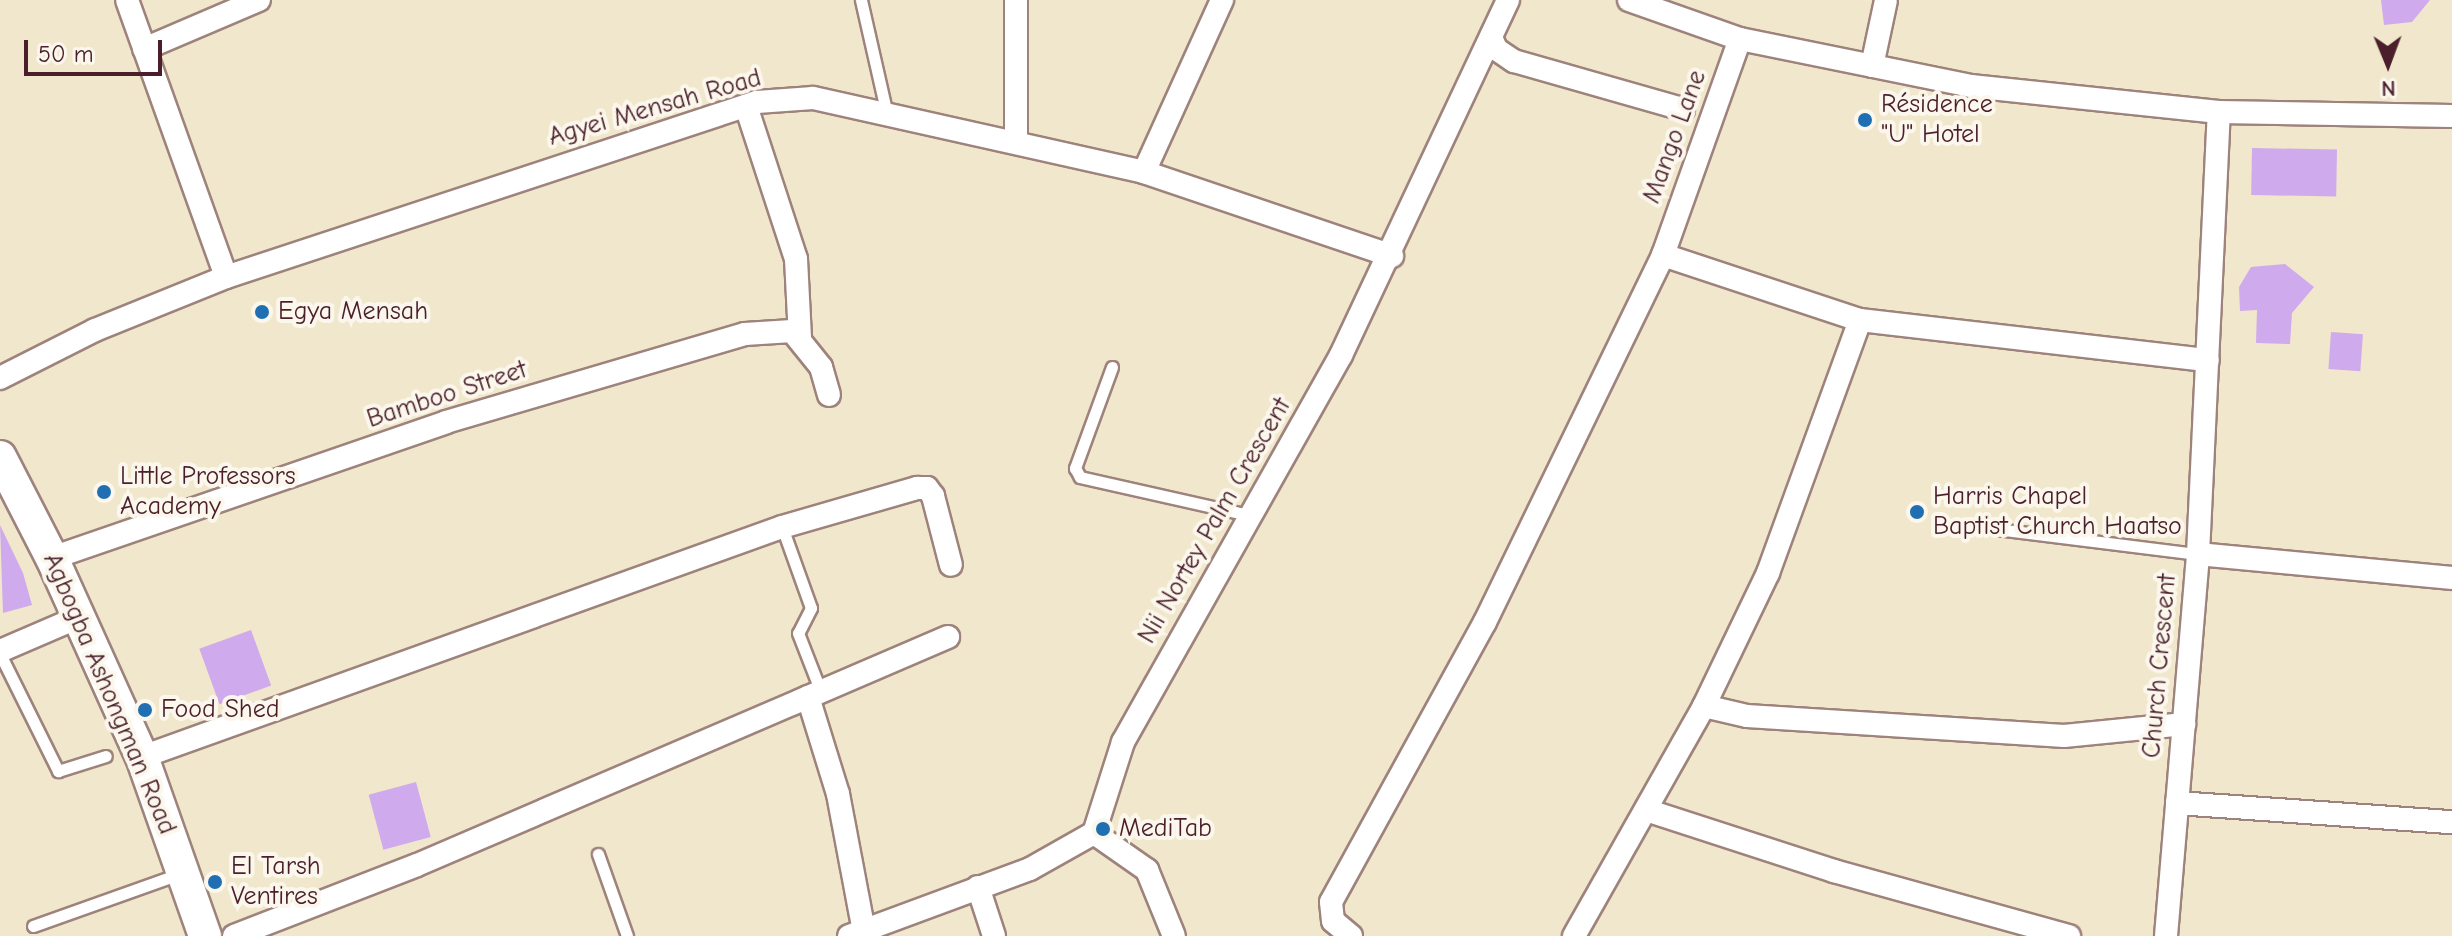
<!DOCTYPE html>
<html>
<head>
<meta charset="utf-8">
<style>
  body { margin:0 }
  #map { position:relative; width:2452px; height:936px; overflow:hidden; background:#f1e7cc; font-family:"Comic Neue",sans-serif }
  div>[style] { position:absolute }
  .building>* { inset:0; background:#cfaaec; transform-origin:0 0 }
  .roads { filter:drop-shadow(2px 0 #9e837c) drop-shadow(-2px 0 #9e837c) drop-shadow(0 2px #9e837c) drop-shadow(0 -2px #9e837c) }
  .lane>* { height:11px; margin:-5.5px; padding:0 5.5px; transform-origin:5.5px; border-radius:5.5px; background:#fff }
  .street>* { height:22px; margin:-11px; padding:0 11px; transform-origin:11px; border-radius:11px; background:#fff }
  .secondary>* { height:32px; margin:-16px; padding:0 16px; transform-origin:16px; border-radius:16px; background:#fff }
  .dots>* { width:22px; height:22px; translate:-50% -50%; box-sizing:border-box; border:4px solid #fbf7ec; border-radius:50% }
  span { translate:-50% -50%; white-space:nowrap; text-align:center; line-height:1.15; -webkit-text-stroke:8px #fbf7ec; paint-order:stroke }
  .poi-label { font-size:26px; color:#4a1f2b }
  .left { translate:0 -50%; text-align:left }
  .street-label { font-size:26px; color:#4a1f2b }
  .north { position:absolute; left:2348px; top:24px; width:80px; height:80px; -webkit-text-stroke:6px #fbf7ec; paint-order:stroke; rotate:179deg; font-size:22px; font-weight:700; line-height:32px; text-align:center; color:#4a1f2b }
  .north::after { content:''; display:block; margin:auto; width:28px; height:36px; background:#4a1f2b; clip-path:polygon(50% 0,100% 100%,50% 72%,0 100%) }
  .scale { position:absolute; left:24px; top:40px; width:138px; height:36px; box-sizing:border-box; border:4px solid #4a1f2b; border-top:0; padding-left:10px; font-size:24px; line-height:28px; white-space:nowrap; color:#4a1f2b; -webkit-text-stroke:6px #fbf7ec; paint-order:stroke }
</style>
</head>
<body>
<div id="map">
  <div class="building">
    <i style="clip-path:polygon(2381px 0,2430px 0,2412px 22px,2384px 25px)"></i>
    <i style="left:2252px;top:148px;width:85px;height:47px;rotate:1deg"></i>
    <i style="clip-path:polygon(2285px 264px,2314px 287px,2292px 313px,2290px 344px,2256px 343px,2257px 310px,2240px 311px,2239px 287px,2251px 267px)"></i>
    <i style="left:2331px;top:332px;width:32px;height:37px;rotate:4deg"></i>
    <i style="clip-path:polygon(0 525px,23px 573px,32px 605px,3px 613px)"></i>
    <i style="left:251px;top:630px;width:59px;height:55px;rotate:70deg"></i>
    <i style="left:416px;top:782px;width:57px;height:49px;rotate:75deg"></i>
  </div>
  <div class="roads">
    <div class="lane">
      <i style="left:861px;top:0;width:117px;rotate:77.2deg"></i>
      <i style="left:1112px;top:367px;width:108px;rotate:110.1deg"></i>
      <i style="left:1075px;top:468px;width:10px;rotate:61deg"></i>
      <i style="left:1080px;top:477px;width:177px;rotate:12.7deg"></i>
      <i style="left:782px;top:527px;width:86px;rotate:70.3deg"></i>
      <i style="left:811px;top:608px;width:28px;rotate:117deg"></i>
      <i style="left:798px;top:633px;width:63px;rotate:68.7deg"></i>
      <i style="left:1980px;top:527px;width:220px;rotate:7.1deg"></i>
      <i style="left:0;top:654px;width:131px;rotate:63.6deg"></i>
      <i style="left:58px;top:771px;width:50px;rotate:-17.4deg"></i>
      <i style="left:598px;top:854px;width:87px;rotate:70.5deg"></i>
      <i style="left:33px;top:926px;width:158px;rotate:-19.6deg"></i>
    </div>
    <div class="street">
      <i style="left:127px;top:0;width:294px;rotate:70.3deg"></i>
      <i style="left:1016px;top:0;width:142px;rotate:90deg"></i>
      <i style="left:1629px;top:0;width:118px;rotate:19.4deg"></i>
      <i style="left:1740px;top:39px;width:236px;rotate:11.5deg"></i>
      <i style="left:1971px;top:86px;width:249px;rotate:6deg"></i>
      <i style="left:2219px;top:112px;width:233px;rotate:1deg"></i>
      <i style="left:1491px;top:37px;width:13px;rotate:67deg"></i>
      <i style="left:1496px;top:49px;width:22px;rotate:34deg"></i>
      <i style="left:1514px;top:61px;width:176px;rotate:15.9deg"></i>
      <i style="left:144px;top:49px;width:125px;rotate:-23.1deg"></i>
      <i style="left:1872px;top:66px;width:67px;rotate:-78deg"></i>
      <i style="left:746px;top:106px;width:161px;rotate:71.9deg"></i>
      <i style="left:796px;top:259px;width:80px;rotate:87.1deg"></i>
      <i style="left:1144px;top:172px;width:189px;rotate:-65.6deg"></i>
      <i style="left:1663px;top:255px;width:207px;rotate:18.3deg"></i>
      <i style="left:1860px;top:320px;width:350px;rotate:6.6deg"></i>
      <i style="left:0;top:378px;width:106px;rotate:-26.8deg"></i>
      <i style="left:95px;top:330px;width:141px;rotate:-22deg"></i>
      <i style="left:226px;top:277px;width:559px;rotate:-18.24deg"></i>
      <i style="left:757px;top:102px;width:56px;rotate:-4.1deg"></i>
      <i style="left:813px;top:98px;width:339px;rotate:12.6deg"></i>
      <i style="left:1144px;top:172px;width:262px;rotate:18.7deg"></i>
      <i style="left:2198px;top:554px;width:255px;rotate:5.4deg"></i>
      <i style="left:52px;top:558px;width:417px;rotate:-19deg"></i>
      <i style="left:446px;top:422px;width:312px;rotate:-16.4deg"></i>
      <i style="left:745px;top:334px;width:47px;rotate:-3.7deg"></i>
      <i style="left:792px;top:331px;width:46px;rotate:51.1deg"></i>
      <i style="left:821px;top:367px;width:29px;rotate:74deg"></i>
      <i style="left:0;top:651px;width:86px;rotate:-23.3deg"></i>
      <i style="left:808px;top:697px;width:102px;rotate:72.8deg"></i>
      <i style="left:838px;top:794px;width:139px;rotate:79.3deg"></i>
      <i style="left:1704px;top:706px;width:44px;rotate:13.1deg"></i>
      <i style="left:1747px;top:716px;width:318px;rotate:3.6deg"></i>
      <i style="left:2064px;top:736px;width:121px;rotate:-5.7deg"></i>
      <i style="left:142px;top:757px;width:680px;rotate:-19.77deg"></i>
      <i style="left:782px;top:527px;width:141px;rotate:-16.1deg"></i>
      <i style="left:917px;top:488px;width:10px"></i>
      <i style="left:927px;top:488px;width:10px;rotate:53deg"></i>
      <i style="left:933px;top:496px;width:71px;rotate:75.4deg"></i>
      <i style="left:2177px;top:803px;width:276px;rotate:4deg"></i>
      <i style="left:1646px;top:810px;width:198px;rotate:18deg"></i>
      <i style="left:1834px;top:871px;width:244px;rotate:15.5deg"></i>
      <i style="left:1094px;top:833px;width:65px;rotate:34.9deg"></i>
      <i style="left:1147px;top:870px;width:71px;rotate:67.8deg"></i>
      <i style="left:978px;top:887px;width:52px;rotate:71.9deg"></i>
      <i style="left:234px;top:936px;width:196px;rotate:-21.2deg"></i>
      <i style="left:417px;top:865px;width:578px;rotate:-23.24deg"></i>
      <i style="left:849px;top:936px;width:193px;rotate:-20.3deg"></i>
      <i style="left:1030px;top:869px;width:73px;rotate:-29.4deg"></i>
      <i style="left:1094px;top:833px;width:96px;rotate:-72.3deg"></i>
      <i style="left:1123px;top:742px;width:444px;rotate:-60.6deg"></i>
      <i style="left:1341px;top:355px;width:392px;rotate:-64.8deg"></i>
      <i style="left:1351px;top:936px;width:23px;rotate:-140deg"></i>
      <i style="left:1333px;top:921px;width:19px;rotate:-96deg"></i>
      <i style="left:1331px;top:902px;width:320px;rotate:-61.2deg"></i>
      <i style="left:1485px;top:622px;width:408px;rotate:-64.1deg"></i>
      <i style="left:1663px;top:255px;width:229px;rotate:-70.4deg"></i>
      <i style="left:1574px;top:936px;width:264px;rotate:-60.5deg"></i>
      <i style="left:1704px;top:706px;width:148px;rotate:-64.3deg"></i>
      <i style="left:1768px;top:573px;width:269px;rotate:-70deg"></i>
      <i style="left:2166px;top:936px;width:383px;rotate:-85.2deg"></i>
      <i style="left:2198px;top:554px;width:442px;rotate:-87.3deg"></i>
    </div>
    <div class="secondary">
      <i style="left:0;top:457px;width:114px;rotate:62.8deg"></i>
      <i style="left:52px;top:558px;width:218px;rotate:65.7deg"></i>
      <i style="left:142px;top:757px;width:190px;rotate:70.6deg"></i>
    </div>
  </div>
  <div class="dots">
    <i style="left:1865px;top:120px;background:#1f6fb2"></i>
    <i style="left:262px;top:312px;background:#1f6fb2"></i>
    <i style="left:104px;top:492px;background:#1f6fb2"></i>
    <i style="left:1917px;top:512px;background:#1f6fb2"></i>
    <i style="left:145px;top:710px;background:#1f6fb2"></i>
    <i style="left:1103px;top:829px;background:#1f6fb2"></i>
    <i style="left:215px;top:882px;background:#1f6fb2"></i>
  </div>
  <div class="poi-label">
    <span class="left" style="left:1881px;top:120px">Résidence<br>"U" Hotel</span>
    <span class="left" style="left:278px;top:312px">Egya Mensah</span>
    <span class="left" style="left:120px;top:492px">Little Professors<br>Academy</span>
    <span class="left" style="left:1933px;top:512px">Harris Chapel<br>Baptist Church Haatso</span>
    <span class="left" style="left:161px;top:710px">Food Shed</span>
    <span class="left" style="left:1119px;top:829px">MediTab</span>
    <span class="left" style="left:231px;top:882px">El Tarsh<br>Ventires</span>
  </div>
  <div class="street-label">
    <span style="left:655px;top:108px;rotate:-16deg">Agyei Mensah Road</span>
    <span style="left:1675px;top:137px;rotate:-70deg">Mango Lane</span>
    <span style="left:447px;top:395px;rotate:-18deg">Bamboo Street</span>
    <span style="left:1215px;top:521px;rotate:-60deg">Nii Nortey Palm Crescent</span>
    <span style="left:2160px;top:666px;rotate:-85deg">Church Crescent</span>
    <span style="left:109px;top:694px;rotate:67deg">Agbogba Ashongman Road</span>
  </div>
  <div class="north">N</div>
  <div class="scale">50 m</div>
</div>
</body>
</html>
